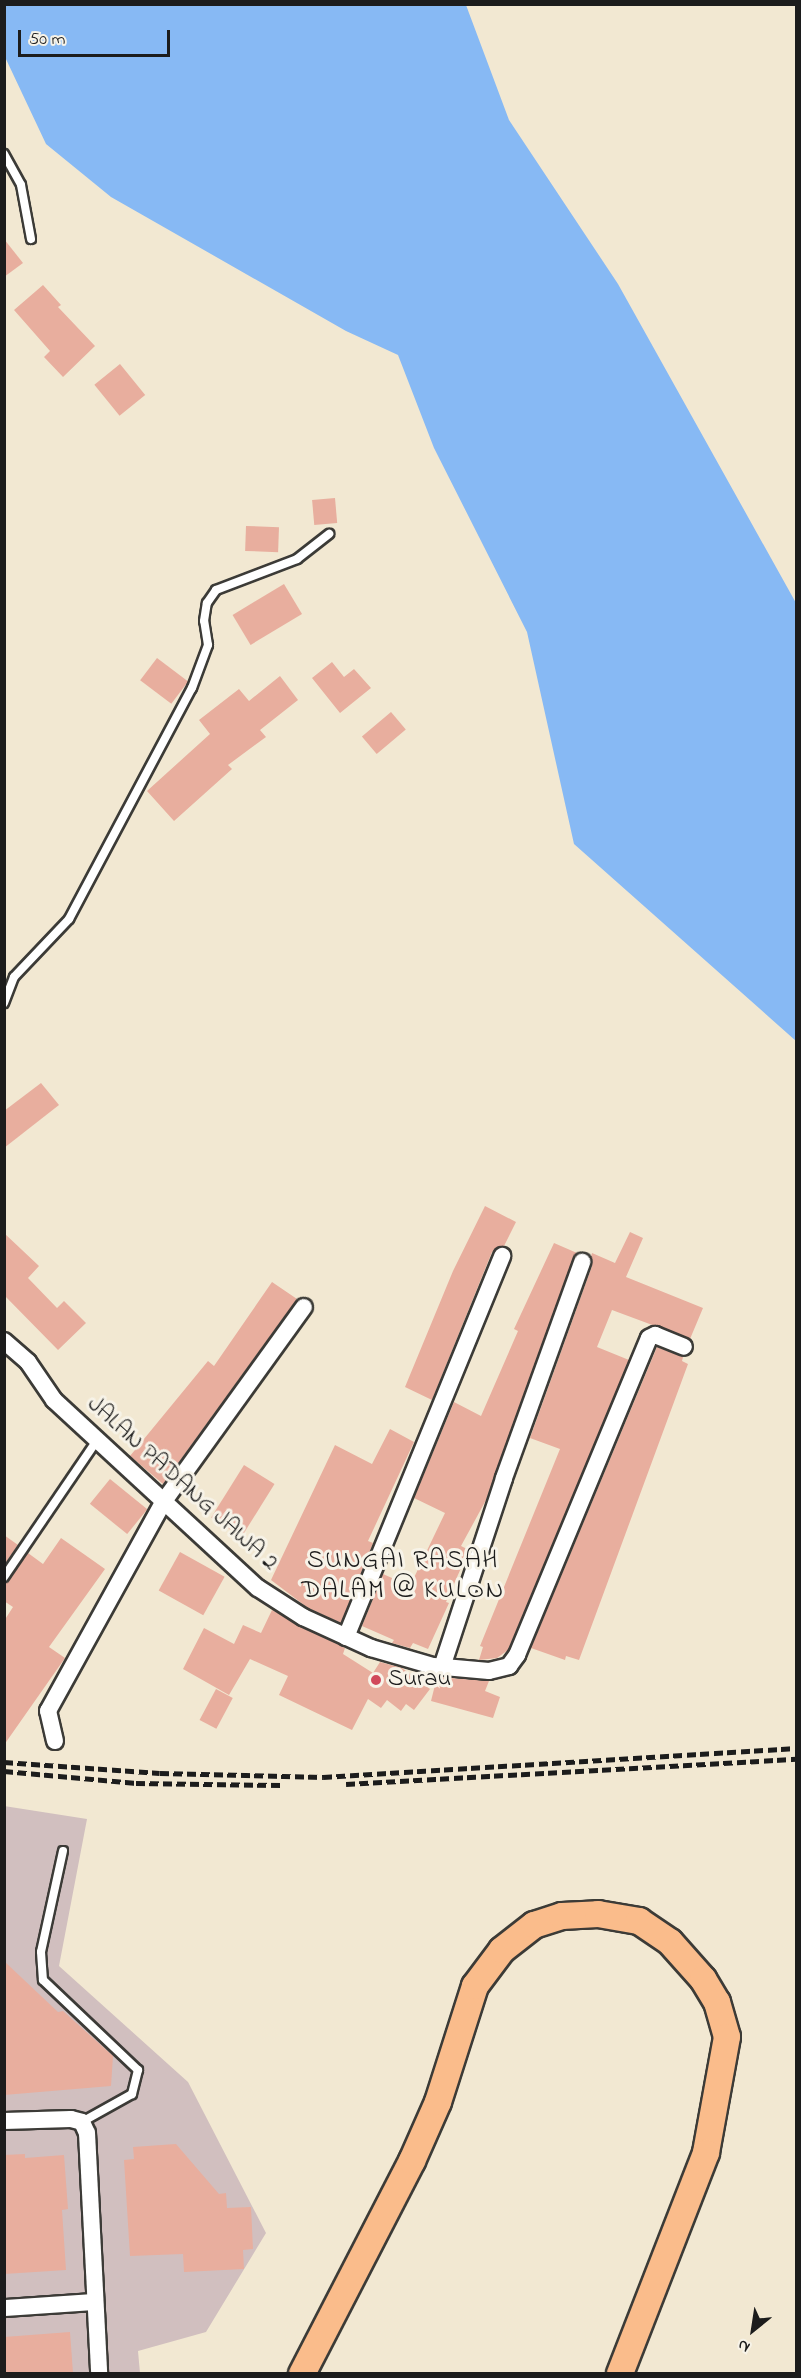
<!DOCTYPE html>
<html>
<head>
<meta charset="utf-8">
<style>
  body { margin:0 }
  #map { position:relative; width:801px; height:2378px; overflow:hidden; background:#f2e8d2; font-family:"Indie Flower",sans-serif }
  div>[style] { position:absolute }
  .industrial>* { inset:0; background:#d1bfbf }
  .water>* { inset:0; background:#87b9f4 }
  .building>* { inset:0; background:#e8ae9e; transform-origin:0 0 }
  .roads { filter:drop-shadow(2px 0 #3c3b37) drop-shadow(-2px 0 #3c3b37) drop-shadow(0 2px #3c3b37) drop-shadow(0 -2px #3c3b37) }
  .lane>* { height:8px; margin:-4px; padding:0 4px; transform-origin:4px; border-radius:4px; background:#fff }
  .street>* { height:16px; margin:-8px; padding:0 8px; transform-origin:8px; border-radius:8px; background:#fff }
  .primary>* { height:26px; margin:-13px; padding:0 13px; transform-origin:13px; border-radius:13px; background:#fabc8b }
  .rail>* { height:4.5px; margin-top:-2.25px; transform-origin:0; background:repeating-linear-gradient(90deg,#1c1c1c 0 9px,transparent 0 13.5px) }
  .dots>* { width:16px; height:16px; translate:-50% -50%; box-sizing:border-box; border:3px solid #f7f3e8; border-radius:50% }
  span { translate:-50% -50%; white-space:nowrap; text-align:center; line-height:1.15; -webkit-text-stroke:6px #f7f3e8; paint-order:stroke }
  .street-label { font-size:24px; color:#1c1c1c }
  .poi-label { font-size:24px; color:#1c1c1c }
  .left { translate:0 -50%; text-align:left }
  .neighbourhood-label { font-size:26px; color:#1c1c1c; letter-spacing:1.5px }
  .frame { position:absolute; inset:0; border:6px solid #1c1c1c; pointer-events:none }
  .north { position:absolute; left:723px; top:2300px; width:60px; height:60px; -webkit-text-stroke:4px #f7f3e8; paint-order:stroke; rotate:210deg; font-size:16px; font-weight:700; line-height:24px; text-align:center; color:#1c1c1c }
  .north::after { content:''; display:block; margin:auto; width:21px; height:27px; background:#1c1c1c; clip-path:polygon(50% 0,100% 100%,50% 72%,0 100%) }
  .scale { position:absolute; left:18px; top:30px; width:152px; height:27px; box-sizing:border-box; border:3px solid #1c1c1c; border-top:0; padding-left:8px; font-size:18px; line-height:21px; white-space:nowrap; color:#1c1c1c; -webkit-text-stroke:4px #f7f3e8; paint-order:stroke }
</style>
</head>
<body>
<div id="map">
  <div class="industrial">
    <i style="clip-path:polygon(4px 1806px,87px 1819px,59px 1966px,188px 2082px,266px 2233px,206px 2332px,138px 2351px,140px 2373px,5px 2373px)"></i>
  </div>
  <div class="water">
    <i style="clip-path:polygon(5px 4px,466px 5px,509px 120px,618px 284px,796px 603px,796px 1041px,574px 844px,527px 632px,434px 448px,398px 355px,346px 331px,111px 197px,46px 144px,5px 57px)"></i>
  </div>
  <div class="building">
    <i style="clip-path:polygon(4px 239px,23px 263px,4px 277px)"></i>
    <i style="clip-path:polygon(43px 285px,61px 305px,58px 307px,95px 346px,63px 377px,44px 357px,50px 351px,14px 310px)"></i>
    <i style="left:120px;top:364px;width:40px;height:33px;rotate:51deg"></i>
    <i style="left:335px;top:498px;width:25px;height:23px;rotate:85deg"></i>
    <i style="left:246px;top:526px;width:33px;height:25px;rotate:2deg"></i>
    <i style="left:284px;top:584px;width:35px;height:60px;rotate:59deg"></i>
    <i style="left:157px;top:658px;width:39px;height:28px;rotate:37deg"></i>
    <i style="clip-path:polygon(332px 662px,344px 677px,354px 669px,371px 688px,340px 713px,312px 678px)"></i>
    <i style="clip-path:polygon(280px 676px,298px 700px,260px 730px,266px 737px,228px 765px,232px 769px,174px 821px,147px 791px,210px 734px,199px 720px,239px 689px,249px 701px)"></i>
    <i style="left:391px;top:712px;width:23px;height:38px;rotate:50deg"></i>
    <i style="clip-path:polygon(41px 1083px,59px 1105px,4px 1148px,4px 1111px)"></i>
    <i style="clip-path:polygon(485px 1206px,516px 1222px,504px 1246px,492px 1252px,432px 1400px,405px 1387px,453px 1271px)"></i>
    <i style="clip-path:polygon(630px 1232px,643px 1238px,626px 1277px,703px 1308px,690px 1339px,612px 1310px,597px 1347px,629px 1360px,508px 1650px,497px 1658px,479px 1660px,483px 1647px,480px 1646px,560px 1449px,530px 1438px,592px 1266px,591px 1257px,592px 1253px,615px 1263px)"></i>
    <i style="clip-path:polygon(4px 1233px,39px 1266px,28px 1278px,57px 1308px,64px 1301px,86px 1323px,58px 1350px,4px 1295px)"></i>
    <i style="clip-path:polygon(554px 1243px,577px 1253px,486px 1500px,461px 1546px,469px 1550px,446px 1602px,449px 1603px,428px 1649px,413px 1643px,410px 1648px,392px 1643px,394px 1640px,362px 1626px,383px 1574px,410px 1586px,445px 1513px,414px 1498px,454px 1402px,481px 1416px,518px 1331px,514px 1329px)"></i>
    <i style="clip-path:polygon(272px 1282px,297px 1299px,163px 1484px,130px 1456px,208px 1361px,214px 1366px)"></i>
    <i style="clip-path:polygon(657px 1347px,683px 1357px,682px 1361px,688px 1364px,579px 1660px,566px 1656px,565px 1660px,531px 1648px)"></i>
    <i style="clip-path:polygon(390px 1429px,414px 1442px,368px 1541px,373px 1543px,341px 1623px,308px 1608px,271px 1580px,335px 1445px,372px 1464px)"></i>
    <i style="left:244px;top:1465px;width:36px;height:62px;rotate:32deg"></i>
    <i style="left:110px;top:1479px;width:48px;height:32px;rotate:39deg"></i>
    <i style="clip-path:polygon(4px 1535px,18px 1545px,4px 1565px)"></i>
    <i style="clip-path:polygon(61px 1538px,105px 1569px,49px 1647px,65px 1658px,4px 1745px,4px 1621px,13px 1607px,4px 1601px,4px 1583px,28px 1553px,43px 1564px)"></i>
    <i style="left:180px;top:1552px;width:51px;height:44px;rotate:29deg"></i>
    <i style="clip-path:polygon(272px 1610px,345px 1648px,343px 1654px,373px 1673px,380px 1662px,402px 1668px,430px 1689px,414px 1710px,406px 1704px,401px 1711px,387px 1700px,381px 1708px,368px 1699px,352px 1730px,279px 1695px,288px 1676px,250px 1659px,229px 1695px,183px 1669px,204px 1628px,234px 1644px,243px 1625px,261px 1633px)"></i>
    <i style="clip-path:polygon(437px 1677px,489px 1681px,485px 1691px,500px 1697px,493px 1718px,431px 1701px)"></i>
    <i style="left:216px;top:1689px;width:19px;height:35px;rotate:28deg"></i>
    <i style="clip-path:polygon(4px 1961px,58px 2012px,63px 2011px,113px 2056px,111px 2086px,4px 2095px)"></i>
    <i style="clip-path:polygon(176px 2144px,219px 2194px,226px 2193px,227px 2208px,251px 2207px,253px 2249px,243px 2250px,244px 2269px,184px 2272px,183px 2254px,130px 2256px,124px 2160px,134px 2159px,133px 2147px)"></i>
    <i style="clip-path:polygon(25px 2154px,25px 2158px,64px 2155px,68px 2209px,62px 2210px,66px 2270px,4px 2274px,4px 2155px)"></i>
    <i style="clip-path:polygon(70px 2332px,73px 2373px,4px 2373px,4px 2337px)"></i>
  </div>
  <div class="roads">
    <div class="lane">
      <i style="left:4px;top:154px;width:35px;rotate:61deg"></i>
      <i style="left:21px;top:185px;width:55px;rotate:79.5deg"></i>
      <i style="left:4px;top:1003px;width:28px;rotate:-69deg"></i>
      <i style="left:14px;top:977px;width:80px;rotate:-46.5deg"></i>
      <i style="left:69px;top:919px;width:262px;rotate:-62deg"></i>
      <i style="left:192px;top:688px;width:46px;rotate:-69.6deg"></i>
      <i style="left:208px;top:645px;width:24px;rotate:-99deg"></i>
      <i style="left:204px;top:621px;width:18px;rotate:-81deg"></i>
      <i style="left:207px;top:603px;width:16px;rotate:-55deg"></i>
      <i style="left:216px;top:590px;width:87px;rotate:-20.9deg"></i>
      <i style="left:297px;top:559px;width:41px;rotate:-38deg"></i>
      <i style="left:4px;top:1577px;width:166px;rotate:-55.8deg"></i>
      <i style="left:63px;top:1851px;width:103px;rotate:102.3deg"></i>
      <i style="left:41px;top:1952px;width:28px;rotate:86deg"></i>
      <i style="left:43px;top:1980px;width:131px;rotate:43.5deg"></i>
      <i style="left:138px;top:2070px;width:25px;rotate:104deg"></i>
      <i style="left:132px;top:2094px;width:57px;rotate:150.8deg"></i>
    </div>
    <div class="street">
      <i style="left:4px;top:1341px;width:32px;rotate:41deg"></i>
      <i style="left:28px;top:1362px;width:46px;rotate:55.6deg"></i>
      <i style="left:54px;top:1400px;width:277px;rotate:42.7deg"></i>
      <i style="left:258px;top:1588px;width:54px;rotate:32.8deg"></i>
      <i style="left:303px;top:1617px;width:75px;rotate:24.5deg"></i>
      <i style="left:371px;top:1648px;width:65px;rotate:16.2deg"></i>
      <i style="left:433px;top:1666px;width:56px;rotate:5.1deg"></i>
      <i style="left:489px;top:1671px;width:21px;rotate:-14deg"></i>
      <i style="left:509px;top:1666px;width:14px;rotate:-54deg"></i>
      <i style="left:517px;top:1655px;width:343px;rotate:-67.4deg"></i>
      <i style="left:649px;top:1338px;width:7px;rotate:-27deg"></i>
      <i style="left:655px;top:1335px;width:31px;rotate:22deg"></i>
      <i style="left:346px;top:1637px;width:412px;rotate:-67.7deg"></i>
      <i style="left:442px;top:1667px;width:199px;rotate:-71.8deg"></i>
      <i style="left:504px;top:1478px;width:230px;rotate:-70.1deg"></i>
      <i style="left:55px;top:1741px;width:31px;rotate:-103deg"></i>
      <i style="left:48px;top:1711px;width:240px;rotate:-61.1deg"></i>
      <i style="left:164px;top:1501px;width:239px;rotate:-54.2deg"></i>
      <i style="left:4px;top:2121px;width:67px;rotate:-1.7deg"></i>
      <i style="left:71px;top:2119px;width:11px;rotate:15deg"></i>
      <i style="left:82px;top:2122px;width:12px;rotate:66deg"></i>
      <i style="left:87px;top:2133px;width:241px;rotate:87.1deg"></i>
      <i style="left:4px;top:2308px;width:89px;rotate:-3.9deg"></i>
    </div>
    <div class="primary">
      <i style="left:302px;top:2374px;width:240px;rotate:-62.7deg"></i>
      <i style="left:412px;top:2161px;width:64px;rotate:-66.2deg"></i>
      <i style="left:438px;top:2102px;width:122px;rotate:-72.3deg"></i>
      <i style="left:475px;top:1986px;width:45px;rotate:-53.1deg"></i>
      <i style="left:502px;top:1950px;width:41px;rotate:-38deg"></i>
      <i style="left:534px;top:1925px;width:29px;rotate:-18deg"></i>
      <i style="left:562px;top:1916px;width:36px;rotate:-3deg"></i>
      <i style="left:598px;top:1914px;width:42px;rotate:9.7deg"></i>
      <i style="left:639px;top:1921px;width:37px;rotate:34deg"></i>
      <i style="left:670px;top:1942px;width:50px;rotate:48.3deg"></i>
      <i style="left:703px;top:1979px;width:27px;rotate:59deg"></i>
      <i style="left:717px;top:2002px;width:36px;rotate:74deg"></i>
      <i style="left:727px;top:2037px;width:118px;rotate:100.3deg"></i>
      <i style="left:706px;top:2153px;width:237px;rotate:111.3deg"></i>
    </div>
  </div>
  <div class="rail">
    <i style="left:4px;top:1762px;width:156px;rotate:4deg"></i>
    <i style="left:160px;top:1773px;width:163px;rotate:1.4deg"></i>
    <i style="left:323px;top:1777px;width:474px;rotate:-3.5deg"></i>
    <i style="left:4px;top:1771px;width:133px;rotate:5.2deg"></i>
    <i style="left:136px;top:1783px;width:147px;rotate:0.8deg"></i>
    <i style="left:346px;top:1784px;width:451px;rotate:-3.2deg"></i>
  </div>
  <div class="dots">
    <i style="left:376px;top:1680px;background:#d1495b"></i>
  </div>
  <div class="street-label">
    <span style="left:182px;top:1484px;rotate:42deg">JALAN PADANG JAWA 2</span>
  </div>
  <div class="poi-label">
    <span class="left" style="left:388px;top:1680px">Surau</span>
  </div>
  <div class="neighbourhood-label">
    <span style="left:403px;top:1577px">SUNGAI RASAH<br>DALAM @ KULON</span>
  </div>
  <div class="frame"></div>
  <div class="north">N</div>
  <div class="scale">50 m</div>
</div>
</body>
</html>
